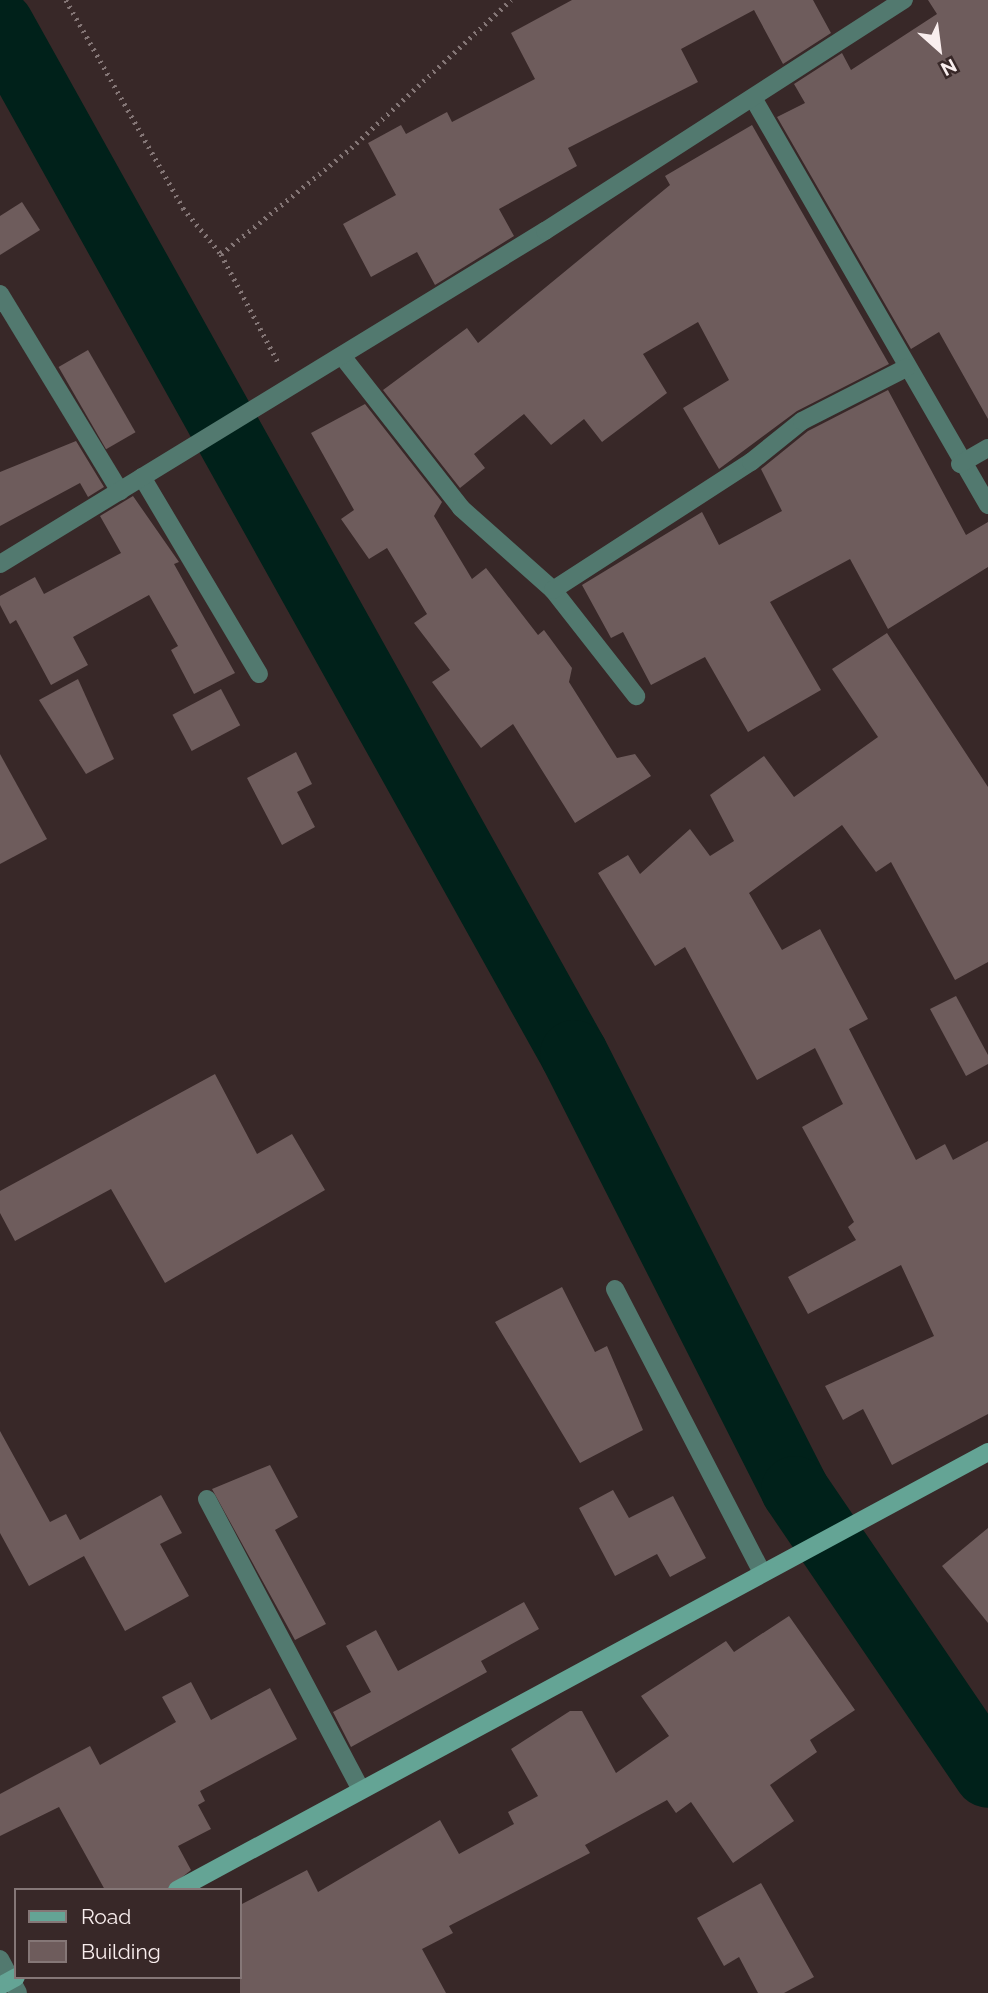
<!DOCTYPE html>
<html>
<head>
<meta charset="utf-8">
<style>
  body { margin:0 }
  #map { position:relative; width:988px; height:1993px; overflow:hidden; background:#382828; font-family:Raleway,sans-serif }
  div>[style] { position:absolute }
  .river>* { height:68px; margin:-34px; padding:0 34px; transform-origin:34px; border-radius:34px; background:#00211a }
  .building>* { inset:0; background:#6e5c5c; transform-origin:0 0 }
  .path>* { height:4.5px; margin-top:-2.25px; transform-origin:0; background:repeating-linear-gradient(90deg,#847676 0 2px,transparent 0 7px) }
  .lane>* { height:18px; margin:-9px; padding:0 9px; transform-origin:9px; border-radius:9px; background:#52796f }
  .street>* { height:18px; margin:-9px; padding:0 9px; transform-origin:9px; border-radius:9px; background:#52796f }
  .secondary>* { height:18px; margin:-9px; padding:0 9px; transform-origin:9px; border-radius:9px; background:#64a495 }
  span { translate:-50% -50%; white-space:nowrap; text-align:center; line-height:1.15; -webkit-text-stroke:7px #382828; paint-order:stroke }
  .legend { position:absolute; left:14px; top:1888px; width:228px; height:91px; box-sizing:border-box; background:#382828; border:2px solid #857777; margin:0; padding:9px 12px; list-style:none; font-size:21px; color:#f9eeee }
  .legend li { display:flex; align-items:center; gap:14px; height:35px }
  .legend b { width:35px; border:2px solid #857777 }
  .north { position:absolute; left:904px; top:14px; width:70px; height:70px; -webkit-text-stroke:5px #382828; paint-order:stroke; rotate:152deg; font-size:19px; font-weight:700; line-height:28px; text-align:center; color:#f9eeee }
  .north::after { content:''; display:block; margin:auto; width:24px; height:32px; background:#f9eeee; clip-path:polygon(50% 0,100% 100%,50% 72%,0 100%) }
</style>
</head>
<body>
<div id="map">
  <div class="river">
    <i style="left:0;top:25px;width:1178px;rotate:60.85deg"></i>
    <i style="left:574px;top:1054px;width:489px;rotate:63.1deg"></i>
    <i style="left:795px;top:1490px;width:343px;rotate:55.8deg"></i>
  </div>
  <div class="building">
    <i style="clip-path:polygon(572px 0,813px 0,831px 33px,783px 64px,754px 10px,681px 49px,698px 82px,568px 148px,577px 166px,499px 209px,514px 236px,435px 285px,417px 252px,371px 277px,343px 224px,396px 195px,368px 143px,401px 125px,406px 134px,447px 112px,452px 122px,535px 79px,511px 33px)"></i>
    <i style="clip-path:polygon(928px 0,988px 0,988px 419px,939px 332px,911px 349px,777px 117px,805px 103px,794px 84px,842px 53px,851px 70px,937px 14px)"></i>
    <i style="clip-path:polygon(752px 125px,889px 364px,797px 411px,719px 469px,683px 408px,729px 380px,698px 322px,643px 354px,667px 393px,602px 442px,584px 419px,551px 445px,524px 414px,474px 454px,485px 468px,460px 488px,383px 390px,467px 328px,478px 343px,670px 185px,665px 176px)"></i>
    <i style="clip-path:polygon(22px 202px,40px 230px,0 255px,0 216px)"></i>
    <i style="left:88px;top:350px;width:95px;height:34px;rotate:60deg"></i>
    <i style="clip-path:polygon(888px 390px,966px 535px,988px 522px,988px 567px,888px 629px,850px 559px,770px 602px,821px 690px,748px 732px,705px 657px,651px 685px,623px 632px,611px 638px,582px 585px,702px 512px,719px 545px,782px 511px,761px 469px,808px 431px)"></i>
    <i style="clip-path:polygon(365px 404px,442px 502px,434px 516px,472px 579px,486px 568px,538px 635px,544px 630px,572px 668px,569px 682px,617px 758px,635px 754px,651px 776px,575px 823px,513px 724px,481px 748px,432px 682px,450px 670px,414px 623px,427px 614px,387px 548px,369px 559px,341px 519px,354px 510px,311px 433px)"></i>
    <i style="clip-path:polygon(76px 441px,104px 487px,88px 497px,80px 483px,0 526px,0 472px)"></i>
    <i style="clip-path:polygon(133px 496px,179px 562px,174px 564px,235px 673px,194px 694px,171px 650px,178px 646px,149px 595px,73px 637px,88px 665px,51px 685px,16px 620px,10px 624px,0 605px,0 596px,35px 577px,44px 594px,121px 553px,100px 516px)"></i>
    <i style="clip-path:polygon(887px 633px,988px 787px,988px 962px,955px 980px,891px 862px,876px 872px,842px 825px,749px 893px,782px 950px,820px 929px,868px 1019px,849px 1029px,916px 1160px,945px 1144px,953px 1160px,988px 1141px,988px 1414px,892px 1465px,863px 1409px,843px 1420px,825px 1386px,934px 1336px,901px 1265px,808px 1314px,788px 1277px,856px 1240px,848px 1227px,854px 1222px,802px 1127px,843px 1104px,815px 1048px,757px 1080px,685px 947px,655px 966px,598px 873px,628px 855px,640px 874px,690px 829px,710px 856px,734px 841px,710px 795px,764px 756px,794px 797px,878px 737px,832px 669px)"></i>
    <i style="clip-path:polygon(78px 679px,114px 759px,86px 774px,39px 700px)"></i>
    <i style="left:221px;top:689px;width:41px;height:55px;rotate:62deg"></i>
    <i style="clip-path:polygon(296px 752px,312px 784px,297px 792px,315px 827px,282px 845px,247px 778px)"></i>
    <i style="clip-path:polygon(0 754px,47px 839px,0 864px)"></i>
    <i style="clip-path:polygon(956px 996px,988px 1055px,988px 1064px,966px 1076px,930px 1009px)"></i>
    <i style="clip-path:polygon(215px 1074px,257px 1154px,292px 1134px,325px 1190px,165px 1283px,111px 1189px,15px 1241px,0 1213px,0 1191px)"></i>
    <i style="clip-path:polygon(562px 1287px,595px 1352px,607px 1346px,643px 1430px,580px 1463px,495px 1322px)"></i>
    <i style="clip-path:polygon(0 1431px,50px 1522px,66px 1514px,80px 1540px,161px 1495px,182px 1533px,160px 1544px,189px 1596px,125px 1631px,84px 1556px,29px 1586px,0 1533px)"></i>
    <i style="clip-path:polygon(270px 1465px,298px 1517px,275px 1530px,326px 1624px,295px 1640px,212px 1489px)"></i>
    <i style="clip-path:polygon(613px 1490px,629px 1518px,673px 1496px,706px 1558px,670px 1577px,657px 1554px,615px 1576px,579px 1508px)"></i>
    <i style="clip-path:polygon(988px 1528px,988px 1623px,942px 1566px)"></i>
    <i style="clip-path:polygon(524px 1602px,539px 1629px,481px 1661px,487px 1672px,351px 1747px,333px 1712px,371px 1692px,346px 1646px,376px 1630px,398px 1671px)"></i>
    <i style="clip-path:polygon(789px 1616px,855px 1710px,810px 1740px,817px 1752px,770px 1785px,794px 1821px,733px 1863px,691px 1802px,676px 1813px,667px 1800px,585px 1845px,590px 1853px,449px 1926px,453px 1933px,422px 1949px,446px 1993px,240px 1993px,240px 1905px,307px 1870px,318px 1892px,440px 1820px,459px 1854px,514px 1824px,508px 1812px,538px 1796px,511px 1749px,570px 1711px,582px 1711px,616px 1773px,669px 1736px,641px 1696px,726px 1641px,734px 1652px)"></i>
    <i style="clip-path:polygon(191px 1682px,211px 1720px,270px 1688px,297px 1739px,200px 1791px,205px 1801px,198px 1805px,211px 1829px,178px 1846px,191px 1870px,166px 1890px,105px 1890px,59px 1807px,0 1836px,0 1794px,90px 1746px,100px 1765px,176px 1722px,162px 1697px)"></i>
    <i style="clip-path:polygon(761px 1883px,814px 1977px,784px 1993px,758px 1993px,739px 1957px,724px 1966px,697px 1918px)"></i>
  </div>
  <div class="path">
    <i style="left:66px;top:0;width:239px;rotate:60.6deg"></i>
    <i style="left:183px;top:208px;width:60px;rotate:50.4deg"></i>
    <i style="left:221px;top:254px;width:122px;rotate:62.2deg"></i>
    <i style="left:221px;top:254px;width:168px;rotate:-39.2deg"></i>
    <i style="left:351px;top:148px;width:218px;rotate:-42.8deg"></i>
  </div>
  <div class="lane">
    <i style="left:142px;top:477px;width:229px;rotate:59.3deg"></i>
  </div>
  <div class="street">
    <i style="left:753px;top:98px;width:470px;rotate:60deg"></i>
    <i style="left:0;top:294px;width:231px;rotate:58.7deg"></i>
    <i style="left:342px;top:356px;width:193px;rotate:51.9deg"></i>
    <i style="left:461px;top:508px;width:123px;rotate:41.7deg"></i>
    <i style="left:553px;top:590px;width:135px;rotate:51.9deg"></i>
    <i style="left:960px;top:464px;width:32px;rotate:-30deg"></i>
    <i style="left:0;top:564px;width:639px;rotate:-31.43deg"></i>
    <i style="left:545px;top:231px;width:427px;rotate:-32.8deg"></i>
    <i style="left:553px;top:590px;width:236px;rotate:-32.9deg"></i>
    <i style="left:751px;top:462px;width:65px;rotate:-38.8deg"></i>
    <i style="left:802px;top:421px;width:117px;rotate:-27deg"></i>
    <i style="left:615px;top:1289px;width:319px;rotate:62.6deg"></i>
    <i style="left:207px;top:1499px;width:329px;rotate:62.1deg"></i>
    <i style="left:0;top:1959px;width:38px;rotate:62deg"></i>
  </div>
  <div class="secondary">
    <i style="left:177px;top:1890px;width:922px;rotate:-28.37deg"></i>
    <i style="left:0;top:1986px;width:18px;rotate:-29deg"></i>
  </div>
  <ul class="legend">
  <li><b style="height:9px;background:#64a495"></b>Road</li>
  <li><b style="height:19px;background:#6e5c5c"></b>Building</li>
  </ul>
  <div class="north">N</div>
</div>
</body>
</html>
